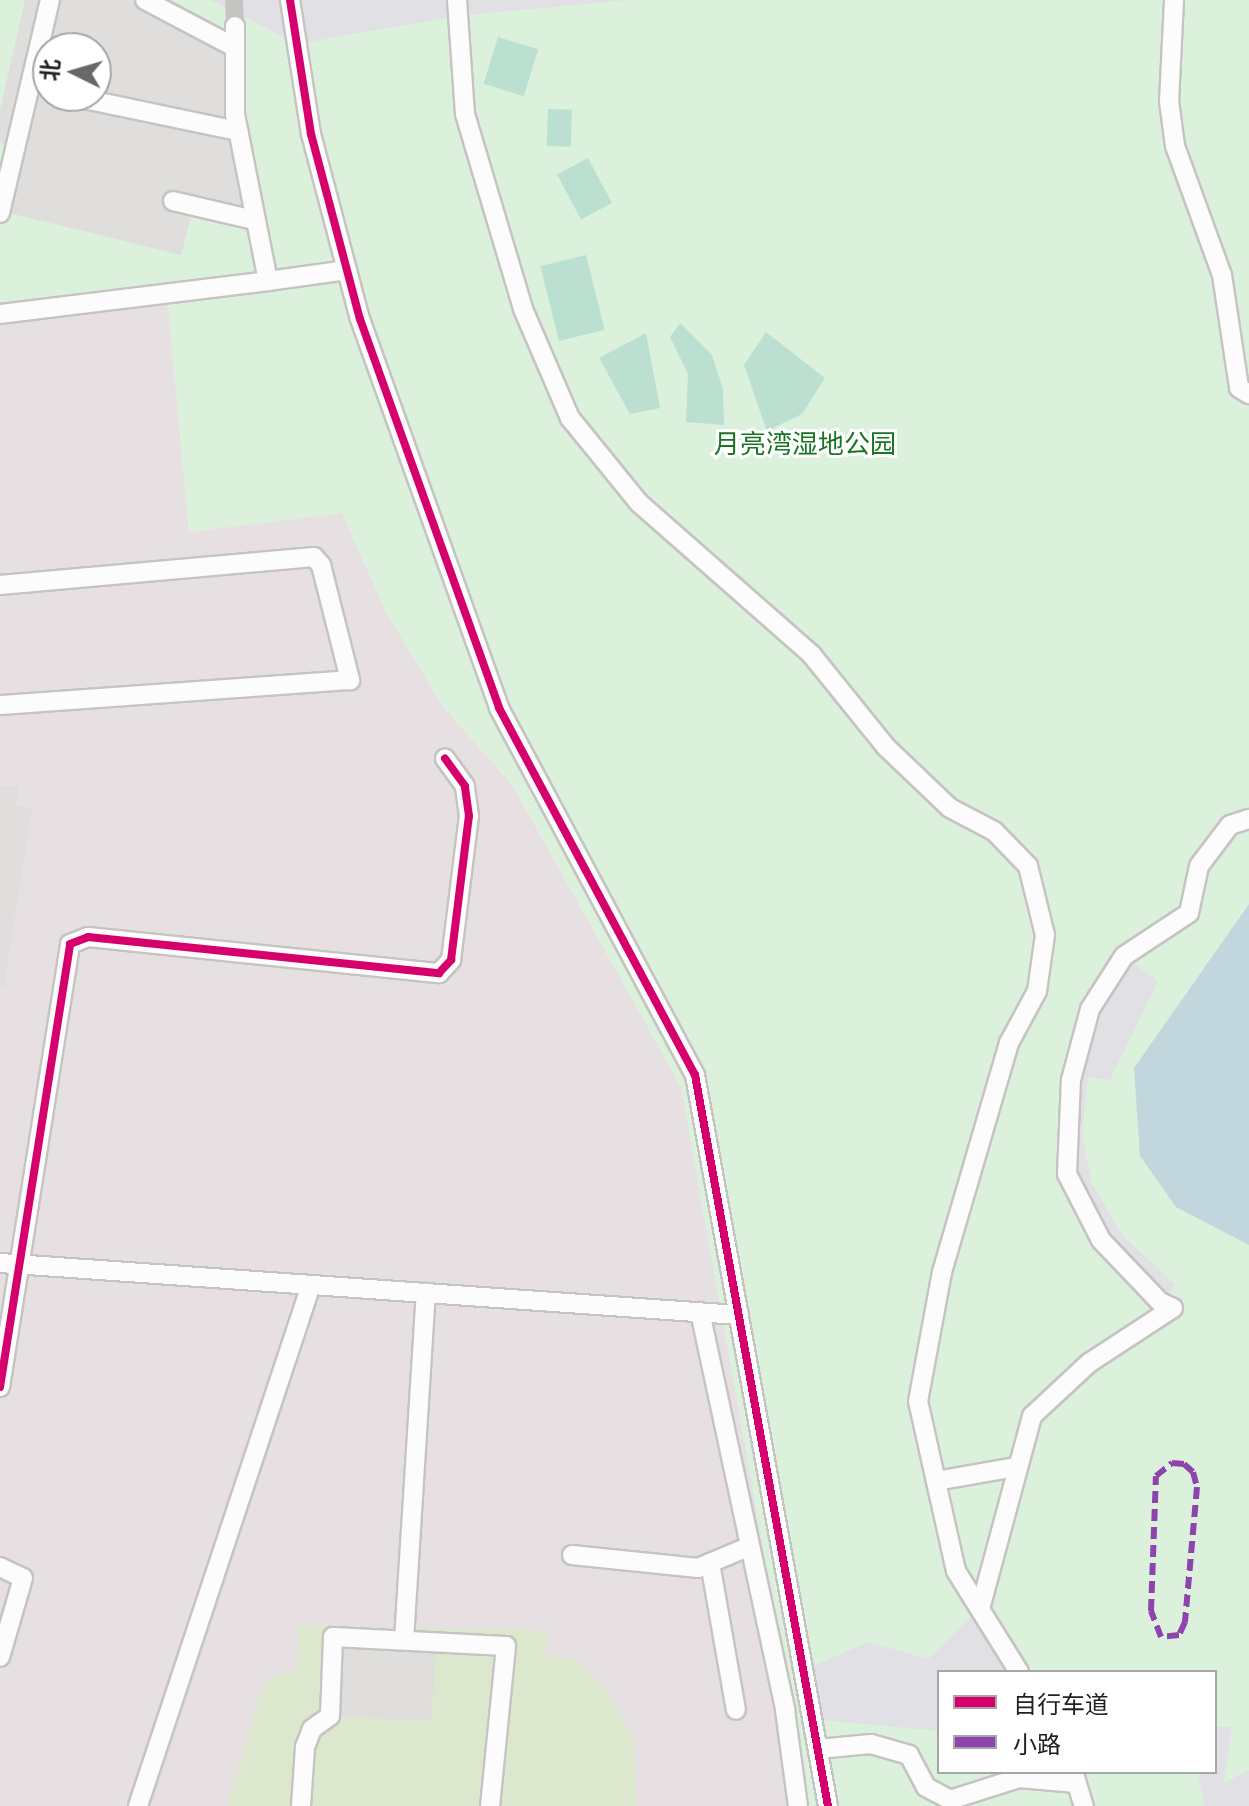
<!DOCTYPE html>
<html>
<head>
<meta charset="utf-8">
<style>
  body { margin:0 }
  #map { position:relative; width:1249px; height:1806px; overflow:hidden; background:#efedea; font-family:"Asap Condensed","Noto Sans SC",sans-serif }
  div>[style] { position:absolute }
  .industrial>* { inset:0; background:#e7e0e3 }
  .grass>* { inset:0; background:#dbe8cd }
  .park>* { inset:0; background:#dcf1dc }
  .pitch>* { inset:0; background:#bbe0d1; transform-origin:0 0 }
  .parking>* { inset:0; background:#dfdedd; transform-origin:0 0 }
  .plaza>* { inset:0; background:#e1e0e4 }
  .water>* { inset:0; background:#c2d7dd }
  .minor-tunnel>* { height:18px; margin-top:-9px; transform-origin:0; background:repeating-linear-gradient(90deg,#c6c4c2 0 18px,transparent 0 27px) }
  .roads { filter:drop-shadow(2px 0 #c5c4c2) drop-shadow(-2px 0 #c5c4c2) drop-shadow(0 2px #c5c4c2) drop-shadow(0 -2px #c5c4c2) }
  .minor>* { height:18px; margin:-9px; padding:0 9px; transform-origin:9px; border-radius:9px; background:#fdfcfc }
  .quiet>* { height:6px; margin-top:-3px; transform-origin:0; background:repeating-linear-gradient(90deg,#8e44ad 0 12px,transparent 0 18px) }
  .cycleway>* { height:8px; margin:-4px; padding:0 4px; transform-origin:4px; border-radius:4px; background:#d6006c }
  span { translate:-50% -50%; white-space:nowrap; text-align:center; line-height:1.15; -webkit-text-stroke:6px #fff; paint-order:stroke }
  .park-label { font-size:26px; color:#197424 }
  .legend { position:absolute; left:937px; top:1670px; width:280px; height:104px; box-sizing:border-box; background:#fff; border:2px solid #a6a6a6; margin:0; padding:10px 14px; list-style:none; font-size:24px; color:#212121 }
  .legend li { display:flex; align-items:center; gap:16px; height:40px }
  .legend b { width:40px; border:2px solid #a6a6a6 }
  .north { position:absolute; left:32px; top:32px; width:80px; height:80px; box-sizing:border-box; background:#fff; border:2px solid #a6a6a6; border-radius:50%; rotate:275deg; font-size:22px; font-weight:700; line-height:32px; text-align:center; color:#212121 }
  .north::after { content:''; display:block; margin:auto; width:28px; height:36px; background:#696867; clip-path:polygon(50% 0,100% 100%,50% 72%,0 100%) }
</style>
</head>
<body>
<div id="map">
  <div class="industrial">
    <i style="clip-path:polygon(167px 293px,189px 532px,342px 512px,386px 612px,443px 706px,513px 786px,681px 1086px,828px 1806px,0 1806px,0 314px)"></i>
  </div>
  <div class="grass">
    <i style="clip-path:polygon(298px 1625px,547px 1631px,544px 1655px,574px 1659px,603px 1684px,633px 1737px,637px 1806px,227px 1806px,264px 1683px,297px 1667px)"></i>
  </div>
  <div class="park">
    <i style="clip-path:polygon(evenodd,0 0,1249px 0,1249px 1806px,809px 1806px,681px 1087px,514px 786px,443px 706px,386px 612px,342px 513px,189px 532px,167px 294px,0 314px,0 0,48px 48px,96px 48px,96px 96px,48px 96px,48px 48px,0 0,939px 1672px,1215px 1672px,1215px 1772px,939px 1772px,939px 1672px)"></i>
  </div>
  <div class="pitch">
    <i style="left:498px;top:37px;width:42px;height:49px;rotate:17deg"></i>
    <i style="left:548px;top:109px;width:24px;height:37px;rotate:2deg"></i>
    <i style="left:588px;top:158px;width:51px;height:35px;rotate:62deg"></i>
    <i style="left:586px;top:255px;width:77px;height:47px;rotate:76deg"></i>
    <i style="clip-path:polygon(680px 323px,712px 355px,723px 389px,724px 425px,686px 422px,688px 374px,670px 337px)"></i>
    <i style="clip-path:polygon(766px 332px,825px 378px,802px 414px,767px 431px,744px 365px)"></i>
    <i style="clip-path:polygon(646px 333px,660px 408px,630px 414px,599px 358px)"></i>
  </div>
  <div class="parking">
    <i style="clip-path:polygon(evenodd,25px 0,145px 0,234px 47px,254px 220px,194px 206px,181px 255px,1px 211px,15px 147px,0 143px,0 110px,25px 0,48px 48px,96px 48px,96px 96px,48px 96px,48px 48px)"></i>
    <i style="clip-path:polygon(0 786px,19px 786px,16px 805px,32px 808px,4px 987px,0 986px)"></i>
    <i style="left:333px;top:1637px;width:103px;height:79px;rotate:3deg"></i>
  </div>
  <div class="plaza">
    <i style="clip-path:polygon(210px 0,628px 0,456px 16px,298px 44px)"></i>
    <i style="clip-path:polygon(1124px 956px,1158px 981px,1110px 1080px,1088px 1077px,1082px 1135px,1092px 1183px,1122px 1235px,1176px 1285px,1160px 1302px,1084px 1212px,1066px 1122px,1090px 1009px)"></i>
    <i style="clip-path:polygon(980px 1609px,1019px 1672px,939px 1672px,939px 1731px,811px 1719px,801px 1671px,869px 1642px,928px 1659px)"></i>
    <i style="clip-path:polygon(1215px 1727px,1232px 1727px,1224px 1783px,1249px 1770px,1249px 1806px,1204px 1806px,1198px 1772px,1215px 1772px)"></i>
  </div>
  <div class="water">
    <i style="clip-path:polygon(1249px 904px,1249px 1245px,1176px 1207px,1140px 1156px,1134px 1068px)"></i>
  </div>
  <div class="minor-tunnel">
    <i style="left:234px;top:0;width:26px;rotate:88deg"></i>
  </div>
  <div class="roads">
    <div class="minor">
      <i style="left:145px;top:0;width:101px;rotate:27.8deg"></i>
      <i style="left:290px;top:0;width:136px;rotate:81.1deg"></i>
      <i style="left:311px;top:134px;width:191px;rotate:75.2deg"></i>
      <i style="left:360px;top:319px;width:413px;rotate:70.3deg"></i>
      <i style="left:499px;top:708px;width:416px;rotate:61.9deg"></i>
      <i style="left:695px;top:1075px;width:743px;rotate:79.69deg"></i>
      <i style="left:457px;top:0;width:114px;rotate:86deg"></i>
      <i style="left:465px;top:114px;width:203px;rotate:73.4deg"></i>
      <i style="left:523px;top:309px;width:119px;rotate:66.7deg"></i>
      <i style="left:570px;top:418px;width:109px;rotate:50.9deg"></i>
      <i style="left:639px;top:503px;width:229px;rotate:41.3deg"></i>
      <i style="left:811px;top:654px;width:119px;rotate:51.1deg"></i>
      <i style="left:886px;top:747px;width:88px;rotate:43.6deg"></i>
      <i style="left:950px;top:808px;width:50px;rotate:27.6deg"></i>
      <i style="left:994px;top:831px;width:49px;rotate:45.8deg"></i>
      <i style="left:1028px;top:866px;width:71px;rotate:76.2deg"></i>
      <i style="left:1045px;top:935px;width:57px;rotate:98.1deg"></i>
      <i style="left:1037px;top:991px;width:59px;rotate:118.3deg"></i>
      <i style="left:1009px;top:1043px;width:239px;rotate:106.3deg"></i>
      <i style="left:942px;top:1272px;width:131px;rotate:100.5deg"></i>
      <i style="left:918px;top:1401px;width:174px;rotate:77.4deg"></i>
      <i style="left:956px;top:1571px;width:119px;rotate:58deg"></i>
      <i style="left:1174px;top:0;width:101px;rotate:92.8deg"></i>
      <i style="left:1169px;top:101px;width:45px;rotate:82.4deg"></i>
      <i style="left:1175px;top:146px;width:137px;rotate:70deg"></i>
      <i style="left:1222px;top:275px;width:114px;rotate:81.4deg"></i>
      <i style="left:1239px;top:388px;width:12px;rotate:31deg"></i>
      <i style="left:70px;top:96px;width:172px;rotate:11.8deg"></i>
      <i style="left:173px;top:201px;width:83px;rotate:13.2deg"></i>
      <i style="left:0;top:213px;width:219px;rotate:-76.8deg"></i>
      <i style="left:268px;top:281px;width:80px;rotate:-7.9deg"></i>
      <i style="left:0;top:314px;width:270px;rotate:-7deg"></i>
      <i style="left:268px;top:281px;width:170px;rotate:-101.2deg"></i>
      <i style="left:235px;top:114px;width:88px;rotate:-90deg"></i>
      <i style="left:0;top:585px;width:315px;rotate:-5.1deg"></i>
      <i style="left:314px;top:557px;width:11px;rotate:49deg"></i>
      <i style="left:321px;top:565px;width:119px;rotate:75.8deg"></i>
      <i style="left:350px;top:680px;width:351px;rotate:175.9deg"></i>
      <i style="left:0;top:1263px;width:741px;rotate:4.03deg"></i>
      <i style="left:700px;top:1312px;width:407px;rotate:77.9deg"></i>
      <i style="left:785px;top:1710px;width:97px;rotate:82.3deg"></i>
      <i style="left:0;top:1387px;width:448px;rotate:-81deg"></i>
      <i style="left:70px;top:944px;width:19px;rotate:-21deg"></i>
      <i style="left:88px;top:937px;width:353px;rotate:5.9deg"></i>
      <i style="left:439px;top:973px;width:18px;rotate:-47deg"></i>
      <i style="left:451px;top:960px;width:145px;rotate:-82.9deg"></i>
      <i style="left:469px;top:816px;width:30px;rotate:-98deg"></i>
      <i style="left:465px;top:786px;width:34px;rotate:-126deg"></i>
      <i style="left:936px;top:1481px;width:80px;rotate:-10deg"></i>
      <i style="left:572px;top:1555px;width:127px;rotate:5.9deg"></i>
      <i style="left:698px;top:1568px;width:56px;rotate:-22.9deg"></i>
      <i style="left:710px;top:1563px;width:149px;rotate:80deg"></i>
      <i style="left:0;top:1567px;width:25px;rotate:26deg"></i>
      <i style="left:23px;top:1578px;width:82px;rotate:106.2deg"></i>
      <i style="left:980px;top:1609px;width:200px;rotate:-74.9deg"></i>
      <i style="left:1032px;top:1416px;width:78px;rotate:-42.9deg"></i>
      <i style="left:1089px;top:1363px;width:100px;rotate:-33.2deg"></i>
      <i style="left:1173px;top:1308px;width:14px;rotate:-155deg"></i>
      <i style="left:1160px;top:1302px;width:86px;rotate:-133.6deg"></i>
      <i style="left:1101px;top:1240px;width:74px;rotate:-117.3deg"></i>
      <i style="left:1067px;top:1174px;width:94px;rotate:-87.6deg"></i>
      <i style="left:1071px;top:1080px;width:73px;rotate:-75deg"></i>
      <i style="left:1090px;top:1009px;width:63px;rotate:-57.3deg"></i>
      <i style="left:1124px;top:956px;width:78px;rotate:-33.5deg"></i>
      <i style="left:1189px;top:913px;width:48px;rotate:-78deg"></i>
      <i style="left:1199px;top:866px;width:51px;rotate:-52.9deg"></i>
      <i style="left:1230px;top:825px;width:20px;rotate:-18deg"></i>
      <i style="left:404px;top:1640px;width:348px;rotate:-86.4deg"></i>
      <i style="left:818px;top:1749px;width:53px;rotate:-5.4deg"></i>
      <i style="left:871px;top:1744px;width:40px;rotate:16deg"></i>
      <i style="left:909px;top:1755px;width:36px;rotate:62deg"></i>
      <i style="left:926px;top:1787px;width:27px;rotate:28deg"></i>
      <i style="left:950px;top:1800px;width:72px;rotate:-17.7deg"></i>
      <i style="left:1019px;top:1778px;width:57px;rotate:5deg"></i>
      <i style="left:1074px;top:1774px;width:34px;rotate:73deg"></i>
      <i style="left:138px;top:1806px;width:549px;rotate:-71.63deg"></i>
      <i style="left:301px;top:1806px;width:59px;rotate:-86.1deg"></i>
      <i style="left:305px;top:1747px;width:19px;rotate:-69deg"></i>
      <i style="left:312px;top:1729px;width:22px;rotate:-36deg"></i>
      <i style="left:330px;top:1716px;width:79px;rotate:-87.8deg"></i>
      <i style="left:333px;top:1637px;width:173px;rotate:3deg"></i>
      <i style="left:506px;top:1646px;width:161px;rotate:95.7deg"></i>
    </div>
  </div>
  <div class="quiet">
    <i style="left:1172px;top:1463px;width:12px;rotate:5deg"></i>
    <i style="left:1184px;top:1464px;width:12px;rotate:42deg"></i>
    <i style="left:1193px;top:1472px;width:16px;rotate:75deg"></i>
    <i style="left:1197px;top:1487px;width:136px;rotate:95.1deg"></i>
    <i style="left:1185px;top:1622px;width:14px;rotate:115deg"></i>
    <i style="left:1179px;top:1635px;width:18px;rotate:174deg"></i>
    <i style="left:1161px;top:1637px;width:28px;rotate:-111deg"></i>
    <i style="left:1151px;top:1611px;width:135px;rotate:-87.9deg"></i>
    <i style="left:1156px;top:1476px;width:21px;rotate:-39deg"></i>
  </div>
  <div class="cycleway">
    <i style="left:290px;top:0;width:136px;rotate:81.1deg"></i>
    <i style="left:311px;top:134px;width:191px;rotate:75.2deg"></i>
    <i style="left:360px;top:319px;width:413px;rotate:70.3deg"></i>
    <i style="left:499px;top:708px;width:416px;rotate:61.9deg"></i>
    <i style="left:695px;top:1075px;width:743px;rotate:79.69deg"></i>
    <i style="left:0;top:1387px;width:448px;rotate:-81deg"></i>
    <i style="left:70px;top:944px;width:19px;rotate:-21deg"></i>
    <i style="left:88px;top:937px;width:353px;rotate:5.9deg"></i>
    <i style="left:439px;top:973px;width:18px;rotate:-47deg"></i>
    <i style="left:451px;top:960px;width:145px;rotate:-82.9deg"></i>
    <i style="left:469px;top:816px;width:30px;rotate:-98deg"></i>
    <i style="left:465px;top:786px;width:34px;rotate:-126deg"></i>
  </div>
  <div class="park-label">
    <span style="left:805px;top:445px">月亮湾湿地公园</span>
  </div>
  <ul class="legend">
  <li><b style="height:10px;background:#d6006c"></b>自行车道</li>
  <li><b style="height:10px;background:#8e44ad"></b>小路</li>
  </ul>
  <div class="north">北</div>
</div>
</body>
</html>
